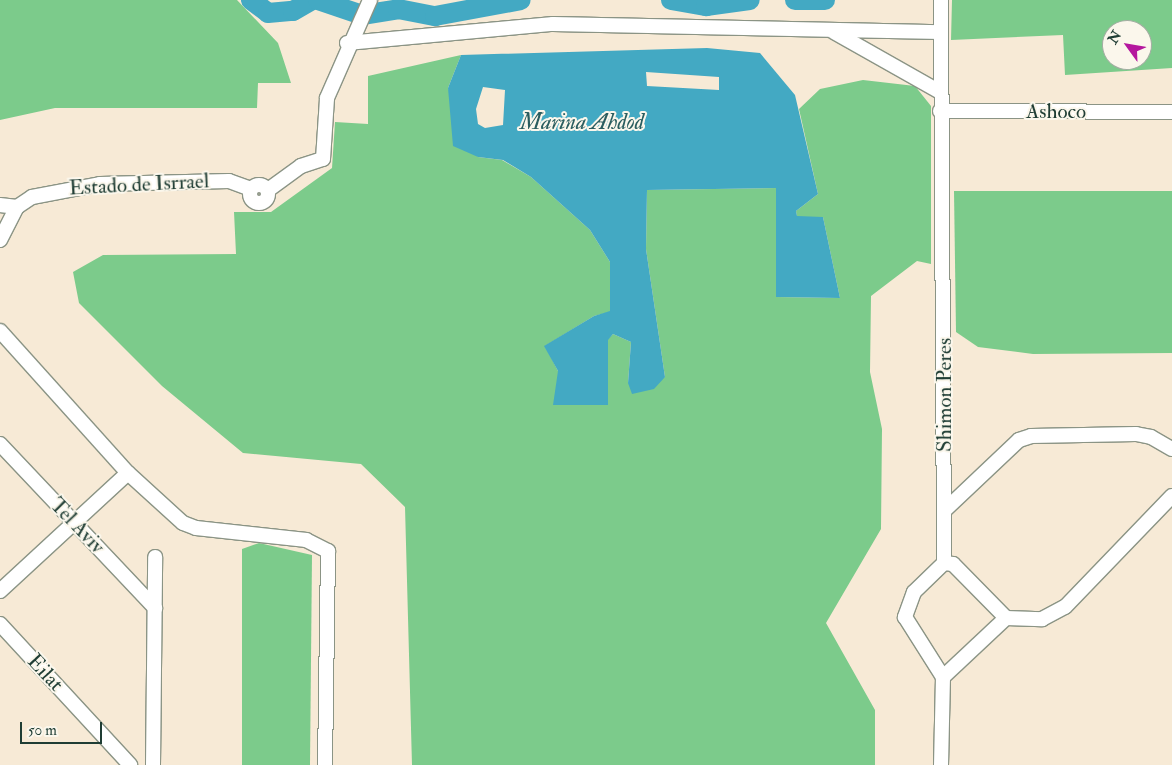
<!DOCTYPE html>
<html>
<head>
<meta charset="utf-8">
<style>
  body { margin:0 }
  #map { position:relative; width:1172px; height:765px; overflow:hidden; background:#f7ead6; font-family:"IM FELL Double Pica",serif }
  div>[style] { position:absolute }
  .green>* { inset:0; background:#7ccb8b }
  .water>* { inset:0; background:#43a9c3 }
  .river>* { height:20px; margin:-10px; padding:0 10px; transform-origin:10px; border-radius:10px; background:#43a9c3 }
  .roads { filter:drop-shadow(1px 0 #8b9485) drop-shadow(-1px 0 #8b9485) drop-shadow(0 1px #8b9485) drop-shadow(0 -1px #8b9485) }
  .minor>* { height:14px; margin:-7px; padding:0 7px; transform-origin:7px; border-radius:7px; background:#fff }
  .minor>.ring { margin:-7px; padding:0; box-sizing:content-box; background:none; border:14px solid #fff; border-radius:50% }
  span { translate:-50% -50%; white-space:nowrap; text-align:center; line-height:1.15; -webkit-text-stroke:4px #fbf7ec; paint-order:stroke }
  .street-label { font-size:21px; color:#1f3d34 }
  .water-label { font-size:22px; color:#2a5d5f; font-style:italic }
  .north { position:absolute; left:1102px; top:20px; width:50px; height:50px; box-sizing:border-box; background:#fbf7ec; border:1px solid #a3ada2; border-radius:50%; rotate:302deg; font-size:14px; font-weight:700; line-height:20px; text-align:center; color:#1f3d34 }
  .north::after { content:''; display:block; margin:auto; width:18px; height:22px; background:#b5179e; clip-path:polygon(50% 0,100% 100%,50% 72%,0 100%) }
  .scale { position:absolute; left:20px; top:722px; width:82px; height:22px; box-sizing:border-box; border:2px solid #1f3d34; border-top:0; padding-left:6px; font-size:15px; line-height:18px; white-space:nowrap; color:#1f3d34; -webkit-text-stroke:4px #fbf7ec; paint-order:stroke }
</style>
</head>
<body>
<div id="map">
  <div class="green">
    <i style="clip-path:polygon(0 0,237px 0,278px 43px,291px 83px,258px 83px,257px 108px,55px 108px,0 120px)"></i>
    <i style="clip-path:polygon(evenodd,952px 0,1172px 0,1172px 68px,1065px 75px,1063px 35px,951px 40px,952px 0,1112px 30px,1142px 30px,1142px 60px,1112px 60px,1112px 30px)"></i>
    <i style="clip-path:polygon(461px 55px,448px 88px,478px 157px,502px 160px,531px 177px,590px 230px,610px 262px,610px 312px,594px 316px,545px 346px,558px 371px,608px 405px,608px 339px,613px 334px,631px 342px,628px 383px,665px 377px,646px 249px,647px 190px,777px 188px,776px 297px,840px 298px,823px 217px,797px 217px,796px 211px,818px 194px,799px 109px,820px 89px,863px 80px,915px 86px,931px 106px,931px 264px,917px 261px,871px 296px,870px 372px,882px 429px,881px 529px,826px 623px,875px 710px,875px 765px,412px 765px,405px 507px,361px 464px,243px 453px,162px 386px,79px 303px,73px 272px,103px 255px,236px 254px,234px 212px,271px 212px,332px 168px,335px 122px,368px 124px,368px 76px)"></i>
    <i style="clip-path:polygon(954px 191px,1172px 191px,1172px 353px,1033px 354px,978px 347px,956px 332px)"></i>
    <i style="clip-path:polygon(259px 543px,312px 555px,310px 765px,242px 765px,242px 549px)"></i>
  </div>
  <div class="water">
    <i style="clip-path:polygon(evenodd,707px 48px,760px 53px,795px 95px,818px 194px,796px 211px,797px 216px,823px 217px,840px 298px,776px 297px,776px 188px,647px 190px,646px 249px,665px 377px,654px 389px,632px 394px,628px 383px,631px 342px,613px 334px,608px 340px,608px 405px,553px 405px,558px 371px,544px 346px,594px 316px,610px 311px,610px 262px,590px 230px,531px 177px,503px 160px,478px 157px,453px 146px,448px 88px,461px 55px,707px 48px,646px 72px,719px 77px,719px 90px,647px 86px,646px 72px,707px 48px,483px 87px,505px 90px,503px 125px,485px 128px,478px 124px,476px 109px,483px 87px)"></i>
  </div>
  <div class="river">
    <i style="left:251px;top:0;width:21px;rotate:37deg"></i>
    <i style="left:268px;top:13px;width:25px;rotate:-5deg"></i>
    <i style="left:293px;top:11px;width:22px;rotate:-30deg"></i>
    <i style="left:318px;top:0;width:46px;rotate:18.8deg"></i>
    <i style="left:362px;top:15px;width:36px;rotate:-9deg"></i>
    <i style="left:398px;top:9px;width:38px;rotate:11deg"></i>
    <i style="left:435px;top:16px;width:87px;rotate:-10.5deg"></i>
    <i style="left:671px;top:0;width:36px;rotate:10deg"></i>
    <i style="left:706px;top:6px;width:44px;rotate:-7.8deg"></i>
    <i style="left:795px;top:0;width:30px"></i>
  </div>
  <div class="roads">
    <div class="minor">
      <i style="left:941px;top:0;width:563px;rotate:89.69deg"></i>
      <i style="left:944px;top:563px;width:42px;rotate:136deg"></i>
      <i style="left:914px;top:592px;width:27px;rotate:110deg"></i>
      <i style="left:905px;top:617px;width:71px;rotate:57.7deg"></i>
      <i style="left:943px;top:677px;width:88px;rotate:91.3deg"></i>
      <i style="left:834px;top:32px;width:122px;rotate:29.5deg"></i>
      <i style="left:347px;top:43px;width:207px;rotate:-5.3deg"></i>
      <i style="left:553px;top:24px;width:388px;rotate:1.2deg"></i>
      <i style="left:940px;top:111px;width:232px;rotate:0.2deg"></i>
      <i class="ring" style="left:250px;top:185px;width:4px;height:4px"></i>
      <i style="left:268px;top:190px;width:41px;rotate:-36deg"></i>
      <i style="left:301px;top:166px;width:23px;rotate:-18deg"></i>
      <i style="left:323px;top:159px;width:61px;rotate:-86.2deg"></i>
      <i style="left:327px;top:98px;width:107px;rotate:-66.3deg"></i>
      <i style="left:0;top:205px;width:17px;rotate:7deg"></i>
      <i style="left:17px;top:207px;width:18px;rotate:-34deg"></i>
      <i style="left:32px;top:197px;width:69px;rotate:-10.8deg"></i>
      <i style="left:100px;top:184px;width:129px;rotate:-1.3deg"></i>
      <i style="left:229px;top:181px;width:23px;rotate:20deg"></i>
      <i style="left:0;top:240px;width:37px;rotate:-63deg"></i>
      <i style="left:0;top:331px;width:191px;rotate:48deg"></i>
      <i style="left:128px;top:473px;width:74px;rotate:42.3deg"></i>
      <i style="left:183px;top:523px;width:14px;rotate:21deg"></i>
      <i style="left:196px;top:528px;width:111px;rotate:6.2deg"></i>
      <i style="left:306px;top:540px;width:25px;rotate:27deg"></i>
      <i style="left:328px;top:551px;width:214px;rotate:90.8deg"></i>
      <i style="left:0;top:444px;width:226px;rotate:46.6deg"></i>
      <i style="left:945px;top:510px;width:102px;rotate:-43.4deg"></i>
      <i style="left:1019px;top:440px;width:13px;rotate:-18deg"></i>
      <i style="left:1031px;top:436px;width:105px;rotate:-1.1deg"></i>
      <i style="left:1136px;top:434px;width:15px;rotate:11deg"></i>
      <i style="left:1151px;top:437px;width:24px;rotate:30deg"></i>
      <i style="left:944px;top:563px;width:9px;rotate:6deg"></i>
      <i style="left:953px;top:564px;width:76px;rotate:45.5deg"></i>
      <i style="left:1006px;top:618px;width:36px;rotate:2deg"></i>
      <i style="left:1042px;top:619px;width:26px;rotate:-28deg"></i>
      <i style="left:1065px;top:607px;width:154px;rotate:-46.1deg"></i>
      <i style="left:0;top:591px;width:174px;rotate:-42.7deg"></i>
      <i style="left:0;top:624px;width:192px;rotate:47.3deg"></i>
      <i style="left:943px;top:677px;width:86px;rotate:-43.1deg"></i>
      <i style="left:153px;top:765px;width:208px;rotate:-89.4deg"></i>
    </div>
  </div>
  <div class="street-label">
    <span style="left:1056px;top:112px">Ashoco</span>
    <span style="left:139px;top:185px;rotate:-3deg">Estado de Isrrael</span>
    <span style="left:945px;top:395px;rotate:-90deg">Shimon Peres</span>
    <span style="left:77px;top:526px;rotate:46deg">Tel Aviv</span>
    <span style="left:45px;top:673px;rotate:47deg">Eilat</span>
  </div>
  <div class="water-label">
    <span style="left:582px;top:123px">Marina Ahdod</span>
  </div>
  <div class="north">N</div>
  <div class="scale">50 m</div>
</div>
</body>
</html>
